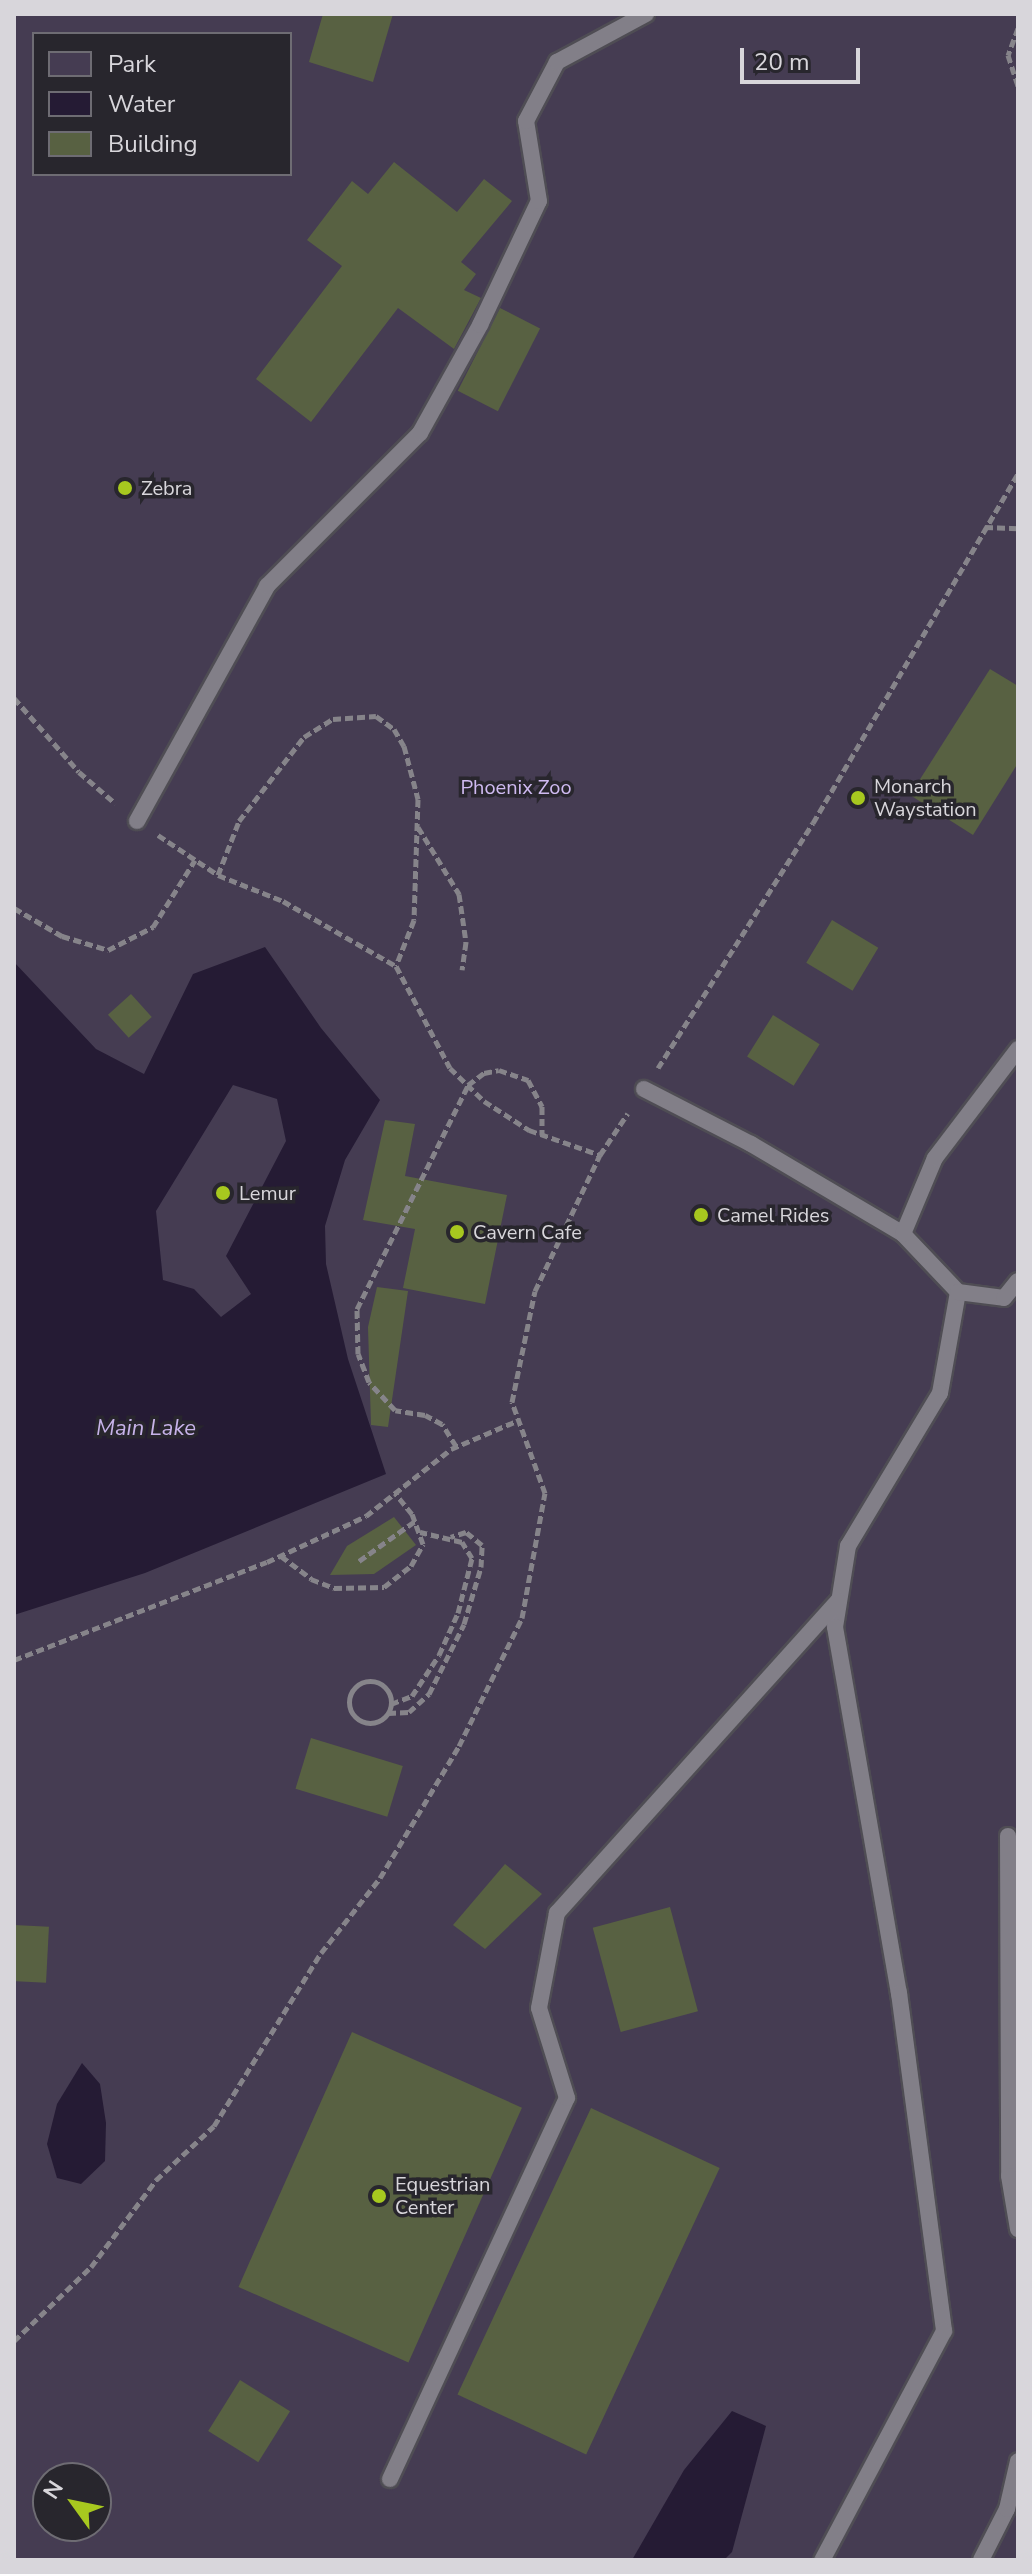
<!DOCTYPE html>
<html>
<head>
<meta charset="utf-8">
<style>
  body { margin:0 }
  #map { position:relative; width:1032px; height:2574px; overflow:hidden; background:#323037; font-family:"Nunito Sans",sans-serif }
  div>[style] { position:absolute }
  .green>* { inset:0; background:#453c52 }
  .water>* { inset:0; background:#251b34 }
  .building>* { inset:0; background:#586142; transform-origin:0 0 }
  .path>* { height:5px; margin-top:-2.5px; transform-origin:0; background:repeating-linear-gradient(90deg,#86848a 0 8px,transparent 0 12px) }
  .path>.ring { margin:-2.5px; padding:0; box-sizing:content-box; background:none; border:5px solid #86848a; border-radius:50% }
  .roads { filter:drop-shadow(2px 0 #4f4d54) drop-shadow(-2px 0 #4f4d54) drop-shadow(0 2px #4f4d54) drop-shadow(0 -2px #4f4d54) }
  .lane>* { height:16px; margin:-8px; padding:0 8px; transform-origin:8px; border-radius:8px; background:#827f88 }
  .dots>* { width:22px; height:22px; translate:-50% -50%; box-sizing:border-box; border:4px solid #28262d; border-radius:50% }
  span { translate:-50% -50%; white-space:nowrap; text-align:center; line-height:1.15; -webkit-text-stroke:7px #28262d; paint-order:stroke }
  .poi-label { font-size:20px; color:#d8d6db }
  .left { translate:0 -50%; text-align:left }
  .park-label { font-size:20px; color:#cfbaf1 }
  .water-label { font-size:22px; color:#c7b3e9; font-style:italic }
  .frame { position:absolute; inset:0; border:16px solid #d8d6db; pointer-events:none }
  .legend { position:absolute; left:32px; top:32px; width:260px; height:144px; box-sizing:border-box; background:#28262d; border:2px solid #6e6c73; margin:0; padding:10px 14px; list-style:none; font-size:24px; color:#d8d6db }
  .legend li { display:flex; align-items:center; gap:16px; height:40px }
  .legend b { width:40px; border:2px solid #6e6c73 }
  .north { position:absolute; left:32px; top:2462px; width:80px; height:80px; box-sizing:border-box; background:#28262d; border:2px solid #6e6c73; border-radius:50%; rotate:303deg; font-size:22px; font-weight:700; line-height:32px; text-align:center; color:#d8d6db }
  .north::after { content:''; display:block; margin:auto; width:28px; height:36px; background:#a7c81f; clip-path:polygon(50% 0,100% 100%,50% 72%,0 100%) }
  .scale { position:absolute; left:740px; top:48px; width:120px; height:36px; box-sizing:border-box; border:4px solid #d8d6db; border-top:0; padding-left:10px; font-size:24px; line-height:28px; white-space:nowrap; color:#d8d6db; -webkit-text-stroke:6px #28262d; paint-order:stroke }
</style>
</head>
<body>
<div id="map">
  <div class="green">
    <i style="clip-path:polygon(evenodd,14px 14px,1018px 14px,1018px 2560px,14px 2560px,14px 14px,34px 34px,290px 34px,290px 174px,34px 174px,34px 34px,14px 14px,48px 2478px,96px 2478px,96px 2526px,48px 2526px,48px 2478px)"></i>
  </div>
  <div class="water">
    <i style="clip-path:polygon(evenodd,265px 947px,321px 1028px,380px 1100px,345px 1160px,325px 1226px,326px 1264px,348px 1359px,386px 1474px,145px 1573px,14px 1615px,14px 962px,96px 1049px,144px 1074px,193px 974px,265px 947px,233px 1085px,277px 1099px,286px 1141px,226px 1256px,251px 1294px,221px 1317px,194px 1289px,163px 1280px,156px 1211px,233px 1085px)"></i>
    <i style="clip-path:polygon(82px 2063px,100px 2084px,106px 2123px,105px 2161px,81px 2184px,57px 2178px,47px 2144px,57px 2104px)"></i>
    <i style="clip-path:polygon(732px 2411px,766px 2426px,732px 2552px,724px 2560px,632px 2560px,684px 2470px)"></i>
  </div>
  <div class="building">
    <i style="clip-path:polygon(323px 14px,393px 14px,373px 82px,309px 62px)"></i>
    <i style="clip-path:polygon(394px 162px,457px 212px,484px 179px,512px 201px,461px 262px,476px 274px,464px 290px,481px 298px,454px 349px,398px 308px,311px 422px,256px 379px,342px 266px,307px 240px,352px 181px,368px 194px)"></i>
    <i style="left:500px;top:308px;width:45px;height:93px;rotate:27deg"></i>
    <i style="clip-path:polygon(990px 669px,1018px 686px,1018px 763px,973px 835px,910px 795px)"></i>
    <i style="left:832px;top:920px;width:54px;height:50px;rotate:31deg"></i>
    <i style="left:131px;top:994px;width:31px;height:31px;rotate:48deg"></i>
    <i style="left:773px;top:1015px;width:55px;height:49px;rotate:32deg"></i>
    <i style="clip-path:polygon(385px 1120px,415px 1124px,405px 1176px,507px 1195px,485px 1304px,403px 1288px,415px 1229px,363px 1220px)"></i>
    <i style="clip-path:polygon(377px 1287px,408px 1291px,388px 1427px,371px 1425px,368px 1327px)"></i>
    <i style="clip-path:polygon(394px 1517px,416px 1545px,374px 1574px,330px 1575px,347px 1546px)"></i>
    <i style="left:311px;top:1738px;width:96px;height:53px;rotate:17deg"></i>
    <i style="clip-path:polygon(505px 1864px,542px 1894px,485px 1949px,453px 1925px)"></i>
    <i style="left:670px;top:1907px;width:108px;height:80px;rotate:75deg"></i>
    <i style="left:14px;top:1925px;width:35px;height:56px;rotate:3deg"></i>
    <i style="left:352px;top:2032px;width:186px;height:279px;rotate:24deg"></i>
    <i style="left:591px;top:2108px;width:142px;height:316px;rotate:25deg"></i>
    <i style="left:240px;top:2380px;width:59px;height:60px;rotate:32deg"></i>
  </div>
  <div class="path">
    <i style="left:1018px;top:28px;width:29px;rotate:110deg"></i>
    <i style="left:1008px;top:55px;width:33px;rotate:72deg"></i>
    <i style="left:985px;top:527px;width:33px;rotate:2deg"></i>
    <i style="left:14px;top:698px;width:98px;rotate:48.7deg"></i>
    <i style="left:79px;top:772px;width:48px;rotate:40.7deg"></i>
    <i style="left:418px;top:827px;width:79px;rotate:58.5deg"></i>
    <i style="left:459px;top:894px;width:49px;rotate:81.7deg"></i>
    <i style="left:466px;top:942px;width:28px;rotate:98deg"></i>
    <i style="left:158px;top:835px;width:72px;rotate:33.7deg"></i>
    <i style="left:218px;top:875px;width:70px;rotate:21.8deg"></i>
    <i style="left:283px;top:901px;width:130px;rotate:29.9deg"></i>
    <i style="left:396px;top:966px;width:115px;rotate:62.1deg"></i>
    <i style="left:450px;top:1068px;width:47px;rotate:44.1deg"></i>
    <i style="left:484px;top:1101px;width:54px;rotate:32.8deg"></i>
    <i style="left:529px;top:1130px;width:75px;rotate:19.4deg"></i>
    <i style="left:600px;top:1155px;width:50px;rotate:-56.3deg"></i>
    <i style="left:218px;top:875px;width:58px;rotate:-68.7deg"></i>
    <i style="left:239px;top:821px;width:106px;rotate:-52.3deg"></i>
    <i style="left:304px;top:737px;width:34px;rotate:-32deg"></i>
    <i style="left:333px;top:719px;width:43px;rotate:-4deg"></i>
    <i style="left:376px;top:716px;width:22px;rotate:36deg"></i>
    <i style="left:394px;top:729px;width:20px;rotate:60deg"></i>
    <i style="left:404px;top:746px;width:55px;rotate:75.2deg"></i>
    <i style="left:418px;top:799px;width:121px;rotate:91.9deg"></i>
    <i style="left:414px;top:920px;width:49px;rotate:111.4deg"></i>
    <i style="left:14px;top:908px;width:56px;rotate:30.3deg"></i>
    <i style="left:62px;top:936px;width:48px;rotate:16.9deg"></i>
    <i style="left:108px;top:950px;width:51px;rotate:-27.1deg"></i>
    <i style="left:153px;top:927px;width:79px;rotate:-57.9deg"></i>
    <i style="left:658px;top:1068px;width:290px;rotate:-57.7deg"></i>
    <i style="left:813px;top:823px;width:406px;rotate:-59.6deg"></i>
    <i style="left:456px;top:1446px;width:26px;rotate:-122deg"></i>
    <i style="left:442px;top:1424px;width:19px;rotate:-152deg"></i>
    <i style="left:425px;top:1415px;width:30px;rotate:-171deg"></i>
    <i style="left:395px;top:1410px;width:38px;rotate:-133deg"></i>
    <i style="left:369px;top:1382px;width:30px;rotate:-111deg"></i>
    <i style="left:358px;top:1354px;width:45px;rotate:-91.3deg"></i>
    <i style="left:357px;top:1309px;width:250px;rotate:-63.6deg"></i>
    <i style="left:468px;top:1085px;width:20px;rotate:-37deg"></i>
    <i style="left:484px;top:1073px;width:15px;rotate:-11deg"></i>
    <i style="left:499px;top:1070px;width:31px;rotate:19deg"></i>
    <i style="left:528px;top:1080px;width:30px;rotate:62deg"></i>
    <i style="left:542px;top:1106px;width:29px;rotate:90deg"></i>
    <i style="left:281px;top:1556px;width:38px;rotate:37deg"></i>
    <i style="left:311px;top:1579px;width:25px;rotate:21deg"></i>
    <i style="left:334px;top:1588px;width:50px;rotate:-1.1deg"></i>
    <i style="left:384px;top:1587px;width:34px;rotate:-38deg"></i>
    <i style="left:411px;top:1566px;width:25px;rotate:-61deg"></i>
    <i style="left:423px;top:1544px;width:32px;rotate:-110deg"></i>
    <i style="left:412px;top:1514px;width:27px;rotate:-129deg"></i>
    <i style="left:359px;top:1561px;width:69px;rotate:-35.5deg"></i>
    <i style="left:14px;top:1660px;width:271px;rotate:-21.2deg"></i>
    <i style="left:267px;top:1562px;width:109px;rotate:-24.9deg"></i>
    <i style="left:366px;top:1516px;width:108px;rotate:-38.2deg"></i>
    <i style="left:451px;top:1449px;width:74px;rotate:-23.1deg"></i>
    <i class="ring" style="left:349px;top:1681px;width:37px;height:37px"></i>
    <i style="left:391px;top:1704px;width:22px;rotate:-21deg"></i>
    <i style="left:412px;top:1696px;width:49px;rotate:-56.6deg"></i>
    <i style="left:439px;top:1655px;width:46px;rotate:-65.7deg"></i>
    <i style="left:458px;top:1613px;width:57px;rotate:-75.7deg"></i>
    <i style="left:472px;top:1558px;width:19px;rotate:-122deg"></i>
    <i style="left:462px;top:1542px;width:43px;rotate:-166.6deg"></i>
    <i style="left:388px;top:1713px;width:21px;rotate:-3deg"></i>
    <i style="left:409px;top:1712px;width:27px;rotate:-42deg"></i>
    <i style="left:429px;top:1694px;width:78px;rotate:-63.4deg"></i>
    <i style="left:464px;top:1624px;width:59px;rotate:-73.4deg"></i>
    <i style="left:481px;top:1567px;width:22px;rotate:-87deg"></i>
    <i style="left:482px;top:1545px;width:21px;rotate:-141deg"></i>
    <i style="left:466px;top:1532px;width:16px;rotate:162deg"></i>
    <i style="left:14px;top:2341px;width:107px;rotate:-43.9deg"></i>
    <i style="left:91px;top:2267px;width:109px;rotate:-53.2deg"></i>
    <i style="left:156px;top:2180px;width:79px;rotate:-43deg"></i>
    <i style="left:214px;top:2126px;width:203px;rotate:-58.3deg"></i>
    <i style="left:321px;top:1953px;width:95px;rotate:-51.8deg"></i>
    <i style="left:380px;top:1878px;width:154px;rotate:-59.1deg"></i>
    <i style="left:459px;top:1746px;width:143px;rotate:-63.8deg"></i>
    <i style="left:522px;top:1618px;width:127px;rotate:-79.6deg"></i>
    <i style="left:545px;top:1493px;width:97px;rotate:-109.9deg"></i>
    <i style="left:512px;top:1402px;width:113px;rotate:-78.3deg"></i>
    <i style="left:535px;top:1291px;width:151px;rotate:-64.5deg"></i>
  </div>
  <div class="roads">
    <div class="lane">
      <i style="left:137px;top:821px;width:269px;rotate:-61deg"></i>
      <i style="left:267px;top:586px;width:216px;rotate:-45deg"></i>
      <i style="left:420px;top:433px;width:124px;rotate:-60.9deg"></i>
      <i style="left:480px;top:325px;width:137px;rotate:-64.6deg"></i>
      <i style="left:539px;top:201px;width:81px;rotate:-99.2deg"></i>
      <i style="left:526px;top:121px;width:67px;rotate:-62.3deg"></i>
      <i style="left:557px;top:62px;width:101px;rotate:-28.3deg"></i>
      <i style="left:644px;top:1089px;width:120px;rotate:27.2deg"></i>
      <i style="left:751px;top:1144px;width:177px;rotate:30.6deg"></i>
      <i style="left:903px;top:1234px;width:80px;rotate:46.5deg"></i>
      <i style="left:958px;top:1292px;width:103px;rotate:100.1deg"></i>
      <i style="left:940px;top:1393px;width:179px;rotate:121deg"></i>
      <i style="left:848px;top:1546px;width:82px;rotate:99.1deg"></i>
      <i style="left:835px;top:1627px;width:372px;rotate:80.1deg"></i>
      <i style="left:899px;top:1993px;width:341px;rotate:82.4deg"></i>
      <i style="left:944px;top:2331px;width:259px;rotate:118deg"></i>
      <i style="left:903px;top:1234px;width:82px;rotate:-67.2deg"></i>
      <i style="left:935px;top:1158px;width:137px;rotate:-52.7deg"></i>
      <i style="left:958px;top:1292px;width:46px;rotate:7.4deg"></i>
      <i style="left:1004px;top:1298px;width:22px;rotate:-51deg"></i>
      <i style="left:1008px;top:1836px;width:340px;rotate:89.8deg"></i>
      <i style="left:1009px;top:2176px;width:54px;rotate:80.4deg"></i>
      <i style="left:390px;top:2479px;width:420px;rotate:-65.1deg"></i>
      <i style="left:567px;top:2098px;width:94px;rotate:-107.3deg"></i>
      <i style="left:539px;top:2008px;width:97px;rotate:-79.3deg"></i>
      <i style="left:557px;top:1913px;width:420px;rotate:-48deg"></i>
      <i style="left:981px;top:2560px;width:57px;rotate:-63deg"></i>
      <i style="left:1007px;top:2509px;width:49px;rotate:-77.1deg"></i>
    </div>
  </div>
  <div class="dots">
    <i style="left:125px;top:488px;background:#a7c81f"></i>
    <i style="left:858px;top:798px;background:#a7c81f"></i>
    <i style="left:223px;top:1193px;background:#a7c81f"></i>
    <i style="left:701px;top:1215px;background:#a7c81f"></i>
    <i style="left:457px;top:1232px;background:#a7c81f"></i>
    <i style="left:379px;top:2196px;background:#a7c81f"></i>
  </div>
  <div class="poi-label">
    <span class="left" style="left:141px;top:488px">Zebra</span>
    <span class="left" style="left:874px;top:798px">Monarch<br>Waystation</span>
    <span class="left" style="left:239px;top:1193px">Lemur</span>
    <span class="left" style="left:717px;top:1215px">Camel Rides</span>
    <span class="left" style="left:473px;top:1232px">Cavern Cafe</span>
    <span class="left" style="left:395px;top:2196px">Equestrian<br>Center</span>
  </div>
  <div class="park-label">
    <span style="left:516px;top:787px">Phoenix Zoo</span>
  </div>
  <div class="water-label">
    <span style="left:146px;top:1429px">Main Lake</span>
  </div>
  <div class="frame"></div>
  <ul class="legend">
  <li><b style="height:22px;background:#453c52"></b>Park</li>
  <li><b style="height:22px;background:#251b34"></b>Water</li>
  <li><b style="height:22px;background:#586142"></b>Building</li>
  </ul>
  <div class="north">N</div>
  <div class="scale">20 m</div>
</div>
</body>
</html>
